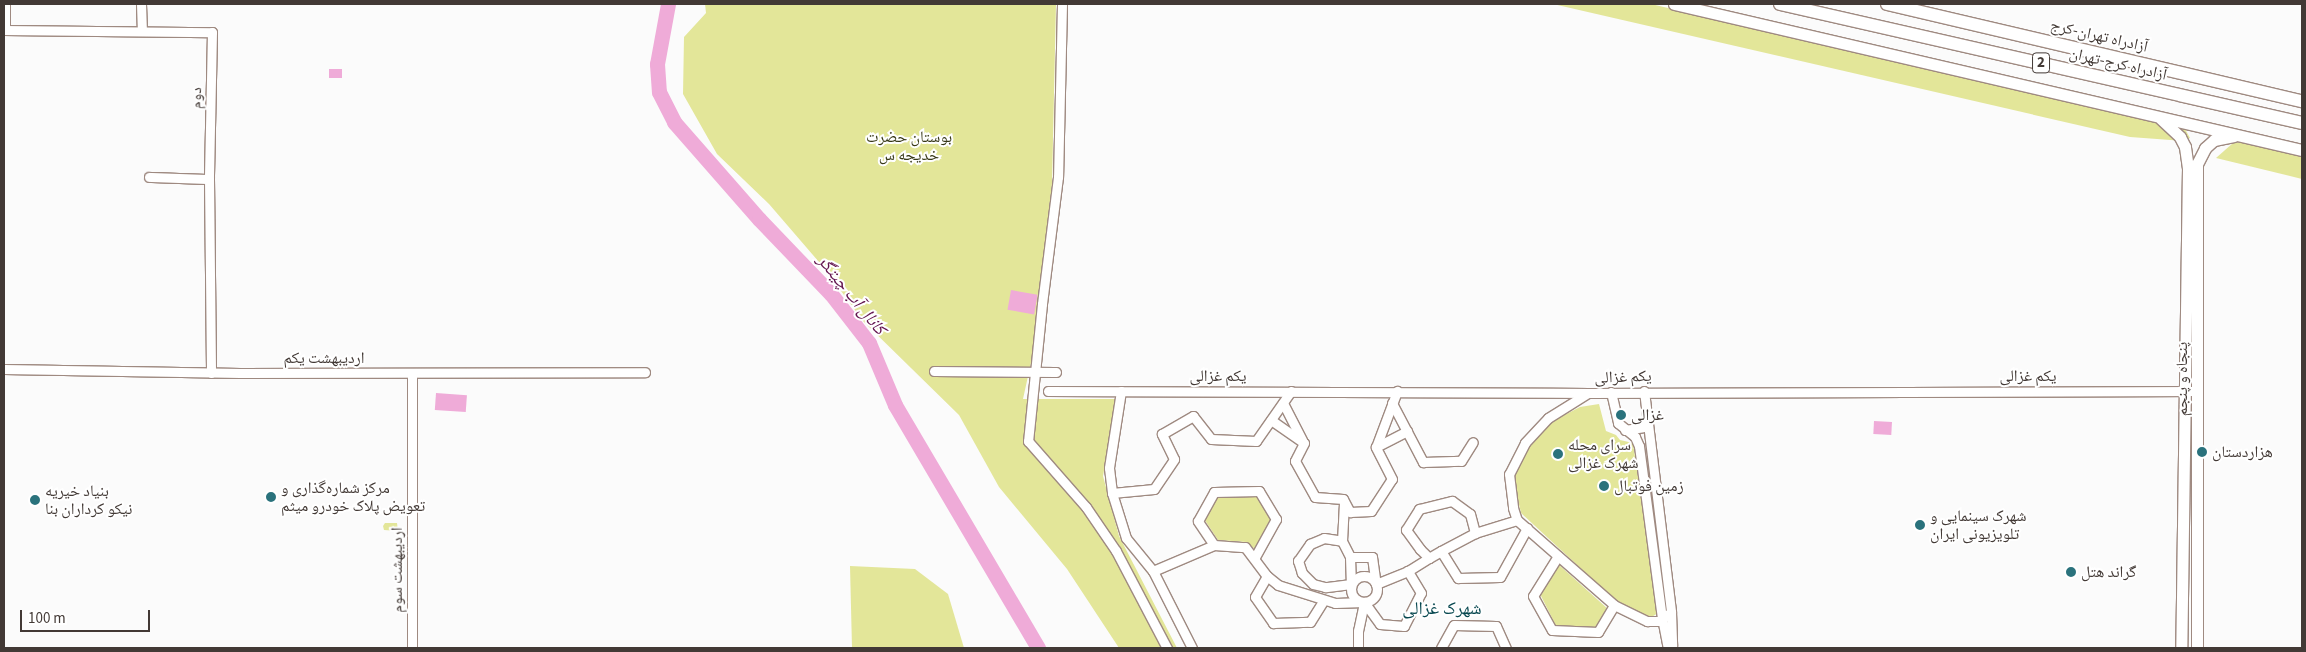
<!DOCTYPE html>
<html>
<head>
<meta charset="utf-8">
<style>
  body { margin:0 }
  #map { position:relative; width:2306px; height:652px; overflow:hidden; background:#fbfbfb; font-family:"Source Sans 3","Noto Naskh Arabic",sans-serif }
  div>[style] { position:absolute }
  .green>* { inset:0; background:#e3e699 }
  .water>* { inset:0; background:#efabd8; transform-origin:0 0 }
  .river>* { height:15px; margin:-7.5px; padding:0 7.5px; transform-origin:7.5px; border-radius:7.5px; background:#efabd8 }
  .roads { filter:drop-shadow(1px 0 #9f8a81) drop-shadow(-1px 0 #9f8a81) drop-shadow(0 1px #9f8a81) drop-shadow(0 -1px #9f8a81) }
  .minor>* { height:9px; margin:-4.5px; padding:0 4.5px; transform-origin:4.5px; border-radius:4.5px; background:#fff }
  .minor>.ring { margin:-4.5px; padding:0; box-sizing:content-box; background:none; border:9px solid #fff; border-radius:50% }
  .major>* { height:11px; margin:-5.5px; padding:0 5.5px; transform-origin:5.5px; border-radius:5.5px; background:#fff }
  .highway>* { height:12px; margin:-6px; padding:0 6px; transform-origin:6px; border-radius:6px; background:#fff }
  .dots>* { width:14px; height:14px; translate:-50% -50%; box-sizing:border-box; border:2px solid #fff; border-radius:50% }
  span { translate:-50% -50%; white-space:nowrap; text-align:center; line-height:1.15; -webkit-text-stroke:4px #fff; paint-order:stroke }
  .shield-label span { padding:1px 4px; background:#fff; border:1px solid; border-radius:4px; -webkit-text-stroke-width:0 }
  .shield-label { font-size:15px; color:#423935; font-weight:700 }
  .street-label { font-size:16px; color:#423935 }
  .park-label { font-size:16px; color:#373817 }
  .poi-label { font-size:16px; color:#423935 }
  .left { translate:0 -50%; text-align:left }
  .water-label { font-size:18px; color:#62134e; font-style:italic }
  .neighbourhood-label { font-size:18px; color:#07474f }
  .frame { position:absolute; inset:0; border:5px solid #423935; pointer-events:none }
  .scale { position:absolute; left:20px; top:610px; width:130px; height:22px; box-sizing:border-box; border:2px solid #423935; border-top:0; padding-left:6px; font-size:15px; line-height:18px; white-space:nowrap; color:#423935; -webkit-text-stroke:4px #fff; paint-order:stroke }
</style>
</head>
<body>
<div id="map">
  <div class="green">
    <i style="clip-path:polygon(705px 4px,1056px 4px,1052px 184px,1032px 358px,1023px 399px,1117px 399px,1103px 476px,1119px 536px,1177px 648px,1119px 648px,1067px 569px,999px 487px,959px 415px,863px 321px,825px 269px,769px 204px,717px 154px,683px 94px,684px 37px,706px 13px)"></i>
    <i style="clip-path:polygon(1553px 4px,1651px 4px,2185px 129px,2190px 138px,2184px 141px,2130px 137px)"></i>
    <i style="clip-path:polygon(2241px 142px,2302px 156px,2302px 179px,2216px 158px,2233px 143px)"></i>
    <i style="clip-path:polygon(1599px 404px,1606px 431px,1616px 435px,1620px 440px,1633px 443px,1658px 613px,1650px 618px,1617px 602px,1521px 513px,1512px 475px,1522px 456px,1549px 423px,1580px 407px)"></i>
    <i style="clip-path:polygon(1217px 496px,1257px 496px,1271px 521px,1255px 549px,1246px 542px,1218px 540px,1204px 519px)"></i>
    <i style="clip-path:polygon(385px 523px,397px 523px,398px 531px,384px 530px,383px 526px)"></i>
    <i style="clip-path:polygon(1558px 564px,1608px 609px,1594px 629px,1556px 626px,1540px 594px)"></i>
    <i style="clip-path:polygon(850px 566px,915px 569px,948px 594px,964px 648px,852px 648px)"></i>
  </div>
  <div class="water">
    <i style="left:329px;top:69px;width:13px;height:9px"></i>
    <i style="left:1011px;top:290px;width:27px;height:20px;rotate:10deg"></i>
    <i style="left:436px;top:393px;width:31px;height:17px;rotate:4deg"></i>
    <i style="left:1874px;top:421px;width:18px;height:13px;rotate:3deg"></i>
  </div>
  <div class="river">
    <i style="left:668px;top:4px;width:61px;rotate:100.4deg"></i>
    <i style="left:657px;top:64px;width:28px;rotate:86deg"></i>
    <i style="left:659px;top:92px;width:34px;rotate:63deg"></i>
    <i style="left:674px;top:122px;width:129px;rotate:48.8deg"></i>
    <i style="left:759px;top:219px;width:104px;rotate:46.2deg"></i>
    <i style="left:831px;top:294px;width:62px;rotate:52.2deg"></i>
    <i style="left:869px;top:343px;width:67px;rotate:67.2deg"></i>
    <i style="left:895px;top:405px;width:282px;rotate:59.5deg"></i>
  </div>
  <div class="roads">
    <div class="minor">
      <i style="left:141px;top:4px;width:27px;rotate:88deg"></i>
      <i style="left:1062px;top:4px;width:173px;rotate:91.3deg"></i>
      <i style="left:1058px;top:177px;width:128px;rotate:97.2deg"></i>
      <i style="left:1042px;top:304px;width:138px;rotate:95.8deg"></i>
      <i style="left:1028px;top:441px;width:88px;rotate:48.7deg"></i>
      <i style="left:1086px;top:507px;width:53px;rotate:55.7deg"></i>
      <i style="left:1116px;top:551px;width:110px;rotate:62.3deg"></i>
      <i style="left:4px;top:30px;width:208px;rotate:0.6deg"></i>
      <i style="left:212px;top:32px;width:147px;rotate:91.2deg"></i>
      <i style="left:209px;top:179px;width:194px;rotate:89.4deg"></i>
      <i style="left:5px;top:30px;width:26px;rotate:-90deg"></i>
      <i style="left:149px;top:177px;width:60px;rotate:1.9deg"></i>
      <i style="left:4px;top:369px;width:236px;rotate:1deg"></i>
      <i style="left:240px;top:373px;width:405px;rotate:-0.1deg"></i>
      <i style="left:934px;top:371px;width:122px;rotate:0.5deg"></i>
      <i style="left:1048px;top:391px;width:541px;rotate:0.21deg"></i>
      <i style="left:1589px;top:393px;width:609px;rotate:-0.19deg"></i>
      <i style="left:1121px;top:391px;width:78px;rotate:98.9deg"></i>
      <i style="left:1109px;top:468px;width:25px;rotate:83deg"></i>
      <i style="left:1112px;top:493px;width:47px;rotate:72.7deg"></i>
      <i style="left:1126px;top:538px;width:43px;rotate:50.7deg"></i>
      <i style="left:1153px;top:571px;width:86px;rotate:63.1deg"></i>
      <i style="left:1644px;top:391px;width:223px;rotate:83deg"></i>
      <i style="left:1671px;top:612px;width:34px;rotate:88deg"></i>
      <i style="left:1611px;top:392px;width:32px;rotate:77deg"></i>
      <i style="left:1618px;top:423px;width:22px;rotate:39deg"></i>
      <i style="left:1635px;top:437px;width:10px;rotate:66deg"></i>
      <i style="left:1639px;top:446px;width:174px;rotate:82.4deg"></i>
      <i style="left:1662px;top:618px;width:31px;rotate:79deg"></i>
      <i style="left:1588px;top:393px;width:47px;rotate:148deg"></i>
      <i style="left:1548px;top:418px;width:34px;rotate:133deg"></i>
      <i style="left:1525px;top:443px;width:35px;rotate:117deg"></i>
      <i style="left:1509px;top:474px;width:34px;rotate:83deg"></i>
      <i style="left:1513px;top:508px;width:13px;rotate:72deg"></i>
      <i style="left:1517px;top:520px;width:129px;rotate:41.2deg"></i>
      <i style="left:1614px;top:605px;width:37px;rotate:26deg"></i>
      <i style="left:1647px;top:621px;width:12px"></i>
      <i style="left:1659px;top:621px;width:15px;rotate:-37deg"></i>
      <i style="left:1283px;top:403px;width:42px;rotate:62.8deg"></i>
      <i style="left:1392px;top:403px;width:67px;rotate:62.3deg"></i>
      <i style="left:1423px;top:462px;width:38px;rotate:-2deg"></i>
      <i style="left:1461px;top:461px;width:22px;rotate:-58deg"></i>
      <i style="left:1271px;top:420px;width:40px;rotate:34.9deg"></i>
      <i style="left:1304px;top:443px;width:20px;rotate:117deg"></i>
      <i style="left:1295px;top:461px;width:41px;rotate:60.9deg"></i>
      <i style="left:1315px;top:497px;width:28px;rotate:4deg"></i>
      <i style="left:1343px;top:499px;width:15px;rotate:62deg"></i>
      <i style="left:1350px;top:512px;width:21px;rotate:-3deg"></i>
      <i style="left:1371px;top:511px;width:38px;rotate:-57deg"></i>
      <i style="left:1392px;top:479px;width:36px;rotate:-117deg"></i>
      <i style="left:1376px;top:447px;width:60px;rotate:-69.4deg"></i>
      <i style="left:1625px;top:430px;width:18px;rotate:-9deg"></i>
      <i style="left:1643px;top:427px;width:7px;rotate:-56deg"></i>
      <i style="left:1376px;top:447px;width:35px;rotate:-27deg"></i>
      <i style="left:1112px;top:493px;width:42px;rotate:-5.4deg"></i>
      <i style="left:1154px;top:489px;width:36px;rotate:-56deg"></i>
      <i style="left:1174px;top:459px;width:28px;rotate:-116deg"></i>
      <i style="left:1162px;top:434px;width:36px;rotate:-30deg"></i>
      <i style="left:1193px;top:416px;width:29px;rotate:52deg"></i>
      <i style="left:1211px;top:439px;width:45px;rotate:2.5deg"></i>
      <i style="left:1256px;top:441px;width:61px;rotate:-55deg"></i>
      <i style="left:1517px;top:520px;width:44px;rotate:162.8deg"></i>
      <i style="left:1475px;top:533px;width:38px;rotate:152deg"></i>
      <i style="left:1441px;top:551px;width:32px;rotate:58deg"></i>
      <i style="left:1458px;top:578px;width:42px;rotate:-1.4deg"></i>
      <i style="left:1500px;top:577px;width:56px;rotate:-61.1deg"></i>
      <i style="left:1342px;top:541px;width:18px;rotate:63deg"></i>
      <i style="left:1350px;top:557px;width:27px;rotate:88deg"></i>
      <i style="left:1351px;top:584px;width:26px;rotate:173deg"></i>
      <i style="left:1325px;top:587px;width:12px;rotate:-166deg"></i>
      <i style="left:1313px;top:584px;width:16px;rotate:-135deg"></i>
      <i style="left:1302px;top:573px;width:13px;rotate:-108deg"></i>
      <i style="left:1298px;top:561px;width:21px;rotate:-55deg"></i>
      <i style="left:1310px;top:544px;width:15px;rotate:-23deg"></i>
      <i style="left:1324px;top:538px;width:18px;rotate:9deg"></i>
      <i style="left:1342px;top:541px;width:39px;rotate:-87deg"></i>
      <i style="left:1214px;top:545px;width:29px;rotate:-124deg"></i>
      <i style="left:1198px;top:521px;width:33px;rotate:-61deg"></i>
      <i style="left:1214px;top:492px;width:45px;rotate:-1.3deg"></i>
      <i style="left:1259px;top:491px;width:33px;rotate:59deg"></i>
      <i style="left:1276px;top:519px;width:43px;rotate:118.9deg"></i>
      <i style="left:1441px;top:551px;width:14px;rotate:150deg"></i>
      <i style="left:1429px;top:558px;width:13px;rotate:-135deg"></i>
      <i style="left:1420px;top:549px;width:24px;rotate:-126deg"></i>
      <i style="left:1406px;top:530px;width:25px;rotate:-58deg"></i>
      <i style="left:1419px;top:509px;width:34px;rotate:-14deg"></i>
      <i style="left:1452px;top:501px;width:22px;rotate:36deg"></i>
      <i style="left:1470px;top:514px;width:20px;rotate:75deg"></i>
      <i style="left:1558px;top:556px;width:47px;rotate:122deg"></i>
      <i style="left:1533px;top:596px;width:39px;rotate:61deg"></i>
      <i style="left:1552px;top:630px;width:46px;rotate:2.5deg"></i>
      <i style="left:1598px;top:632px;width:31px;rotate:-59deg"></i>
      <i style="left:1350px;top:557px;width:22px"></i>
      <i style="left:1372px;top:557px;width:27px;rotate:82deg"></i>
      <i style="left:1376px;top:584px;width:35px;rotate:-22deg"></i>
      <i style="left:1408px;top:571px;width:25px;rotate:-32deg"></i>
      <i style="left:1153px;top:571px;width:66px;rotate:-23.1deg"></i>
      <i style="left:1214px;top:545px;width:31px;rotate:4deg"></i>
      <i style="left:1245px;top:547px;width:36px;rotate:53deg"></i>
      <i style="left:1267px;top:576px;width:14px;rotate:39deg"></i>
      <i style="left:1278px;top:585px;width:60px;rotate:17.5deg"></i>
      <i style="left:1335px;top:603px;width:29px;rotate:-2deg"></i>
      <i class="ring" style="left:1351px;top:576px;width:17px;height:17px"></i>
      <i style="left:1267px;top:576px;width:24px;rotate:120deg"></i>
      <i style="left:1255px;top:597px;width:32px;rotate:55deg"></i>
      <i style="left:1273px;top:623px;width:37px;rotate:-2deg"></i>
      <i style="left:1310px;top:622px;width:25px;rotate:-58deg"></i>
      <i style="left:1364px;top:602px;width:27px;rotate:54deg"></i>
      <i style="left:1380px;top:624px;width:24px;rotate:5deg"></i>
      <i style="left:1404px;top:626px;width:37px;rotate:-63deg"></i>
      <i style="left:1421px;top:593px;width:26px;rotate:-121deg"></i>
      <i style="left:412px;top:648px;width:275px;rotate:-90deg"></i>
      <i style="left:1358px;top:648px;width:17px;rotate:-90deg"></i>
      <i style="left:1358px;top:631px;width:30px;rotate:-78deg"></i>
      <i style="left:1441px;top:648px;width:26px;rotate:-61deg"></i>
      <i style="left:1454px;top:625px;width:42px;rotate:1.4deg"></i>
      <i style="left:1496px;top:626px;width:24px;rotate:66deg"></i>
    </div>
    <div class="major">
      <i style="left:1674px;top:4px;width:645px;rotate:13.09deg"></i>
      <i style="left:2161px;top:119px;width:26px;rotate:43deg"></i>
      <i style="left:2180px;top:137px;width:11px;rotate:63deg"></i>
      <i style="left:2185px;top:147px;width:21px;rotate:82deg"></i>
      <i style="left:2188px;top:168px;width:480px;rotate:90.8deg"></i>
      <i style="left:2197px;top:648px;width:484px;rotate:-90deg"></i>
      <i style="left:2197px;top:164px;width:18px;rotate:-63deg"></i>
      <i style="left:2205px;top:148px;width:12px;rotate:-42deg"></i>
      <i style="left:2214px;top:140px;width:20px;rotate:-11deg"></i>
    </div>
    <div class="highway">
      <i style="left:1780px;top:4px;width:535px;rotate:12.84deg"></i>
      <i style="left:1887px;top:4px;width:426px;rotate:13.2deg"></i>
    </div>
  </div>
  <div class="dots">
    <i style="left:1621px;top:415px;background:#2a727c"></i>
    <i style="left:2202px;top:452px;background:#2a727c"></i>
    <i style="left:1558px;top:454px;background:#2a727c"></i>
    <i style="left:1604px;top:486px;background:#2a727c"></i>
    <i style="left:271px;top:497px;background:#2a727c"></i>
    <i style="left:35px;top:500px;background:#2a727c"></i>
    <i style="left:1920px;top:525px;background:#2a727c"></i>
    <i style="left:2071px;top:572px;background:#2a727c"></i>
  </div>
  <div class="shield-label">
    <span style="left:2041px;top:63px">2</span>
  </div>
  <div class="street-label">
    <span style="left:2099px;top:36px;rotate:13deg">آزادراه تهران-کرج</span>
    <span style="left:2118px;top:64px;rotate:13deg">آزادراه کرج-تهران</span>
    <span style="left:196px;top:98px;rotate:-88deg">دوم</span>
    <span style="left:324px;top:358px">اردیبهشت یکم</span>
    <span style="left:1218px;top:376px">یکم غزالی</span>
    <span style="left:2028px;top:376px">یکم غزالی</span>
    <span style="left:1623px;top:377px;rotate:-2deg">یکم غزالی</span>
    <span style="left:2182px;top:379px;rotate:-90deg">پنجاه و پنجم</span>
    <span style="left:397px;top:570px;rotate:-90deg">اردیبهشت سوم</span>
  </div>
  <div class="park-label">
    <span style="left:909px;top:146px">بوستان حضرت<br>خدیجه س</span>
  </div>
  <div class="poi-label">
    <span class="left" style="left:1631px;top:415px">غزالی</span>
    <span class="left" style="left:1568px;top:454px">سرای محله<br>شهرک غزالی</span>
    <span class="left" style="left:2212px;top:452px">هزاردستان</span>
    <span class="left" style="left:1614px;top:486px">زمین فوتبال</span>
    <span class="left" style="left:281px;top:497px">مرکز شماره‌گذاری و<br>تعویض پلاک خودرو میثم</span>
    <span class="left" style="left:45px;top:500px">بنیاد خیریه<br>نیکو کرداران بنا</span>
    <span class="left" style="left:1930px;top:525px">شهرک سینمایی و<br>تلویزیونی ایران</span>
    <span class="left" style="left:2081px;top:572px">گراند هتل</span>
  </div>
  <div class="water-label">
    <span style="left:851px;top:295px;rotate:51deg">کانال آب چیتگر</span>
  </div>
  <div class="neighbourhood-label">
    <span style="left:1442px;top:609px">شهرک غزالی</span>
  </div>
  <div class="frame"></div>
  <div class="scale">100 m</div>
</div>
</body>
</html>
